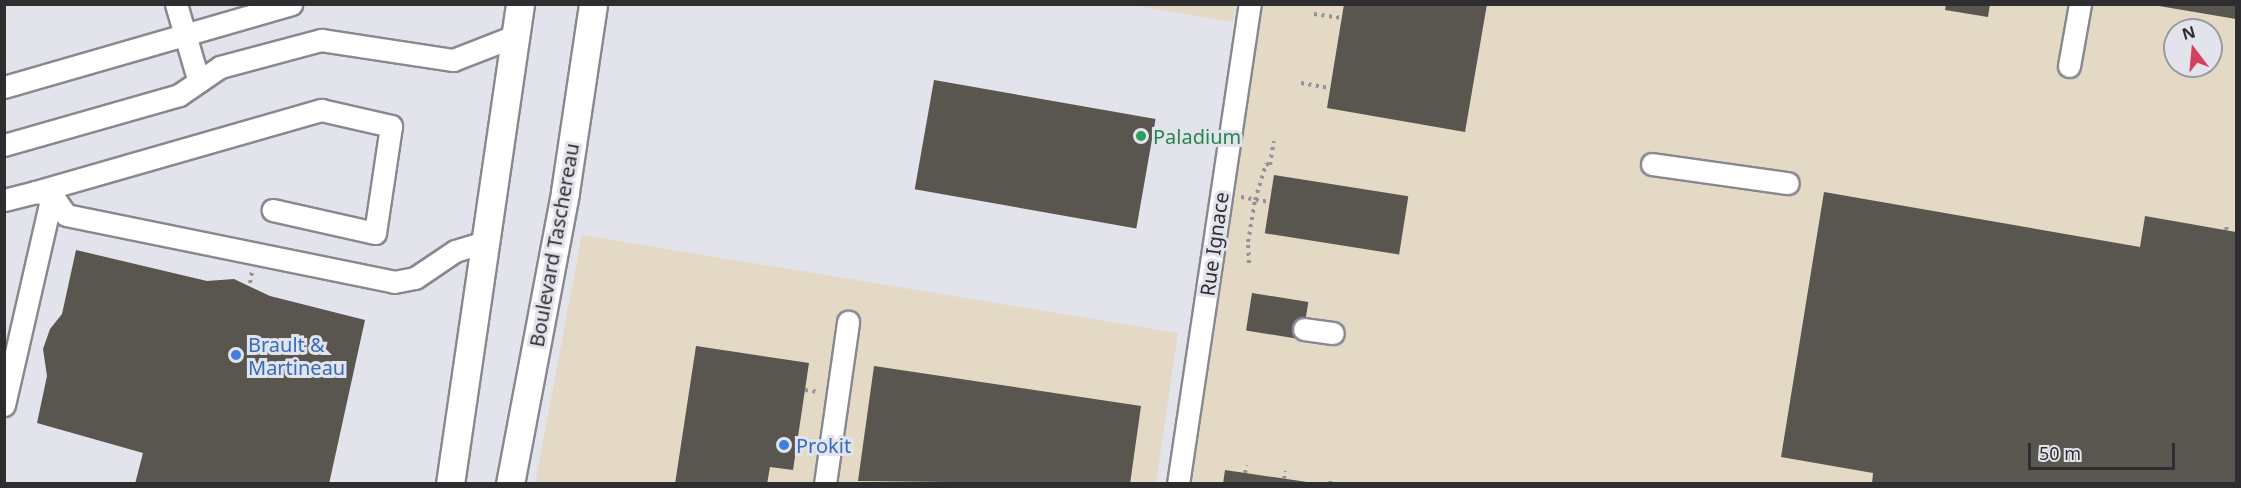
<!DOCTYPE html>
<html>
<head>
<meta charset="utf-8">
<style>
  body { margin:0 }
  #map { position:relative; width:2241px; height:488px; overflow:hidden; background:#e2e3eb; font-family:"Noto Sans",sans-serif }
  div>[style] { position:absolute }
  .industrial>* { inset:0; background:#e3d9c4 }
  .building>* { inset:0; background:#59554f; transform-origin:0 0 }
  .path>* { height:4px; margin-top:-2px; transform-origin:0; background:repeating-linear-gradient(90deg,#929399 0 3px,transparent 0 7.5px) }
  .roads { filter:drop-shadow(2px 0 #888890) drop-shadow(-2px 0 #888890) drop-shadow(0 2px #888890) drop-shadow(0 -2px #888890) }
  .minor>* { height:21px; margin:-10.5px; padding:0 10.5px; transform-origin:10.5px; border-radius:10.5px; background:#fff }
  .major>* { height:27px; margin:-13.5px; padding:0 13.5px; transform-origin:13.5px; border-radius:13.5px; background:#fff }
  .dots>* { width:16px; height:16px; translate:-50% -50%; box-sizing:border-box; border:3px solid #e2e3eb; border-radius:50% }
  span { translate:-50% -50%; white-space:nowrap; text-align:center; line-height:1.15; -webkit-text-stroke:6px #e2e3eb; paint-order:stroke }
  .leisure-label { font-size:20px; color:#27864d }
  .left { translate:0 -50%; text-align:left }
  .street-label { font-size:20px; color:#2e2e31 }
  .shop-label { font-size:20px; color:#366cbe }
  .frame { position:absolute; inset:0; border:6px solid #2e2e31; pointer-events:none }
  .north { position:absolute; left:2163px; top:18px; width:60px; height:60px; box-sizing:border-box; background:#e2e3eb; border:2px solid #9a9ba1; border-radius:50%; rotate:344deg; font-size:16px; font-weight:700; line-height:24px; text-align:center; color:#2e2e31 }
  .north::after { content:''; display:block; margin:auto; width:21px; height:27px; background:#d2425e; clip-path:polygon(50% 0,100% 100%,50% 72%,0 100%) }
  .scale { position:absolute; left:2028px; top:443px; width:147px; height:27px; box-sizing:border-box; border:3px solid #2e2e31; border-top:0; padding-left:8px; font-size:18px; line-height:21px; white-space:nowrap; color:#2e2e31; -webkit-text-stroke:4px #e2e3eb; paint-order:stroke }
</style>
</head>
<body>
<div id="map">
  <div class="industrial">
    <i style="clip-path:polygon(1131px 5px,1236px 5px,1233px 22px)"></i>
    <i style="clip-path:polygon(evenodd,1263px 5px,2236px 5px,2236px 483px,1189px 484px,1263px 5px,2175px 30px,2211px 30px,2211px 66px,2175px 66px,2175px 30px)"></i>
    <i style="clip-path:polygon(582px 235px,1178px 333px,1156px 483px,535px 484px)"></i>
  </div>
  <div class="building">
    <i style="clip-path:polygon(1344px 4px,1487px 4px,1465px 132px,1327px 108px)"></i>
    <i style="clip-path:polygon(1946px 4px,1990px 4px,1988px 17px,1945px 10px)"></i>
    <i style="clip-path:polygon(2236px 4px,2236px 19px,2159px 6px,2159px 4px)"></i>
    <i style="left:934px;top:80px;width:225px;height:111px;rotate:10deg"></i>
    <i style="left:1274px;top:175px;width:136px;height:59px;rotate:9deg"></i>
    <i style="clip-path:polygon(1824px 192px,2140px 247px,2145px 216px,2236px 232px,2236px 484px,1872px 484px,1873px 473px,1781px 457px)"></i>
    <i style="clip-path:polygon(76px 250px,207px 281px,234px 279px,270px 296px,365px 320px,329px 484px,135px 484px,143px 453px,37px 423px,47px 376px,43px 349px,50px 329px,62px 314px)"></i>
    <i style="left:1252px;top:293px;width:57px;height:38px;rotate:9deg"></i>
    <i style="clip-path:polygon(696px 346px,809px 363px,793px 470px,770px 467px,767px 484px,675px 484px)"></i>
    <i style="clip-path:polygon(874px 366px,1141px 406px,1130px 484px,858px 481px)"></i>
    <i style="clip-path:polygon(1225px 470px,1307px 482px,1307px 484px,1223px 484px)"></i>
  </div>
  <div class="path">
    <i style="left:1314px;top:14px;width:28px;rotate:8deg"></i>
    <i style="left:1301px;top:83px;width:29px;rotate:10deg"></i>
    <i style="left:1153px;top:135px;width:29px;rotate:8deg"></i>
    <i style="left:1241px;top:197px;width:29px;rotate:10deg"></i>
    <i style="left:2226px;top:230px;width:5px;rotate:-79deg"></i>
    <i style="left:1249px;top:263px;width:21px;rotate:-93deg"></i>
    <i style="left:1248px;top:242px;width:43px;rotate:-80.5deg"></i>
    <i style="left:1255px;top:200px;width:38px;rotate:-73deg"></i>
    <i style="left:1266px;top:164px;width:4px;rotate:14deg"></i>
    <i style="left:1270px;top:165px;width:24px;rotate:-81deg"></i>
    <i style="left:250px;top:283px;width:11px;rotate:-80deg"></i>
    <i style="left:805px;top:390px;width:14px;rotate:8deg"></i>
    <i style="left:798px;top:439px;width:14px;rotate:8deg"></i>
    <i style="left:1245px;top:473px;width:8px;rotate:-76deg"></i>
    <i style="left:1284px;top:479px;width:8px;rotate:-83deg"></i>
    <i style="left:1330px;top:484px;width:7px;rotate:-82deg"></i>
  </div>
  <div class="roads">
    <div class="minor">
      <i style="left:176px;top:4px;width:81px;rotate:73.6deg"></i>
      <i style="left:2069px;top:66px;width:63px;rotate:-79.9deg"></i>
      <i style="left:4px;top:87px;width:299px;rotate:-16.1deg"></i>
      <i style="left:4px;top:145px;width:182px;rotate:-15.9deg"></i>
      <i style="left:179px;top:95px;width:50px;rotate:-34.3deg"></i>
      <i style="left:220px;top:67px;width:105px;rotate:-15deg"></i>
      <i style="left:321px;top:40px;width:134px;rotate:8.6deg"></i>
      <i style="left:453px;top:60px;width:66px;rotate:-21.2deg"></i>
      <i style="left:1652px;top:164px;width:137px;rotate:8deg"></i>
      <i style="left:35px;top:192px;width:298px;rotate:-16deg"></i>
      <i style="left:321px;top:110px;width:72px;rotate:12.9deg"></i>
      <i style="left:391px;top:126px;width:108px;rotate:98.5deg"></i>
      <i style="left:375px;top:233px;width:105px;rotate:-167.3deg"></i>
      <i style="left:4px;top:200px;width:32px;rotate:-14deg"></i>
      <i style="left:35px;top:192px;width:17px;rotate:10deg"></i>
      <i style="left:52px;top:195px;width:24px;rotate:55deg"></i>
      <i style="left:66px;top:215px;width:335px;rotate:11.5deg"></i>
      <i style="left:394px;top:282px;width:21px;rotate:-11deg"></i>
      <i style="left:415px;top:278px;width:48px;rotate:-34deg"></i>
      <i style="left:455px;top:251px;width:30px;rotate:-17deg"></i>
      <i style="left:1304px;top:329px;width:29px;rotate:8deg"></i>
      <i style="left:4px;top:405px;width:215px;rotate:-77.1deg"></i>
      <i style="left:825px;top:484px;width:164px;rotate:-81.9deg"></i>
      <i style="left:1178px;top:484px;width:485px;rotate:-81.5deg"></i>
    </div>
    <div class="major">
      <i style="left:450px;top:484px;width:485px;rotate:-81.7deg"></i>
      <i style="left:510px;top:484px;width:297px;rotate:-79.3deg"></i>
      <i style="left:565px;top:192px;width:190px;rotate:-81.5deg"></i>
    </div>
  </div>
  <div class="dots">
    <i style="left:1141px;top:136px;background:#2e9e5b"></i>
    <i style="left:236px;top:355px;background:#3f7fe0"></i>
    <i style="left:784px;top:445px;background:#3f7fe0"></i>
  </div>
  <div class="leisure-label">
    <span class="left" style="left:1153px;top:136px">Paladium</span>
  </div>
  <div class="street-label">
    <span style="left:1214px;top:244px;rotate:-82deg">Rue Ignace</span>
    <span style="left:554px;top:245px;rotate:-80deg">Boulevard Taschereau</span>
  </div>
  <div class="shop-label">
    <span class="left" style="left:248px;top:356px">Brault &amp;<br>Martineau</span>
    <span class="left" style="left:796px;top:445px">Prokit</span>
  </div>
  <div class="frame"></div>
  <div class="north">N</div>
  <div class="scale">50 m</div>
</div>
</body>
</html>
